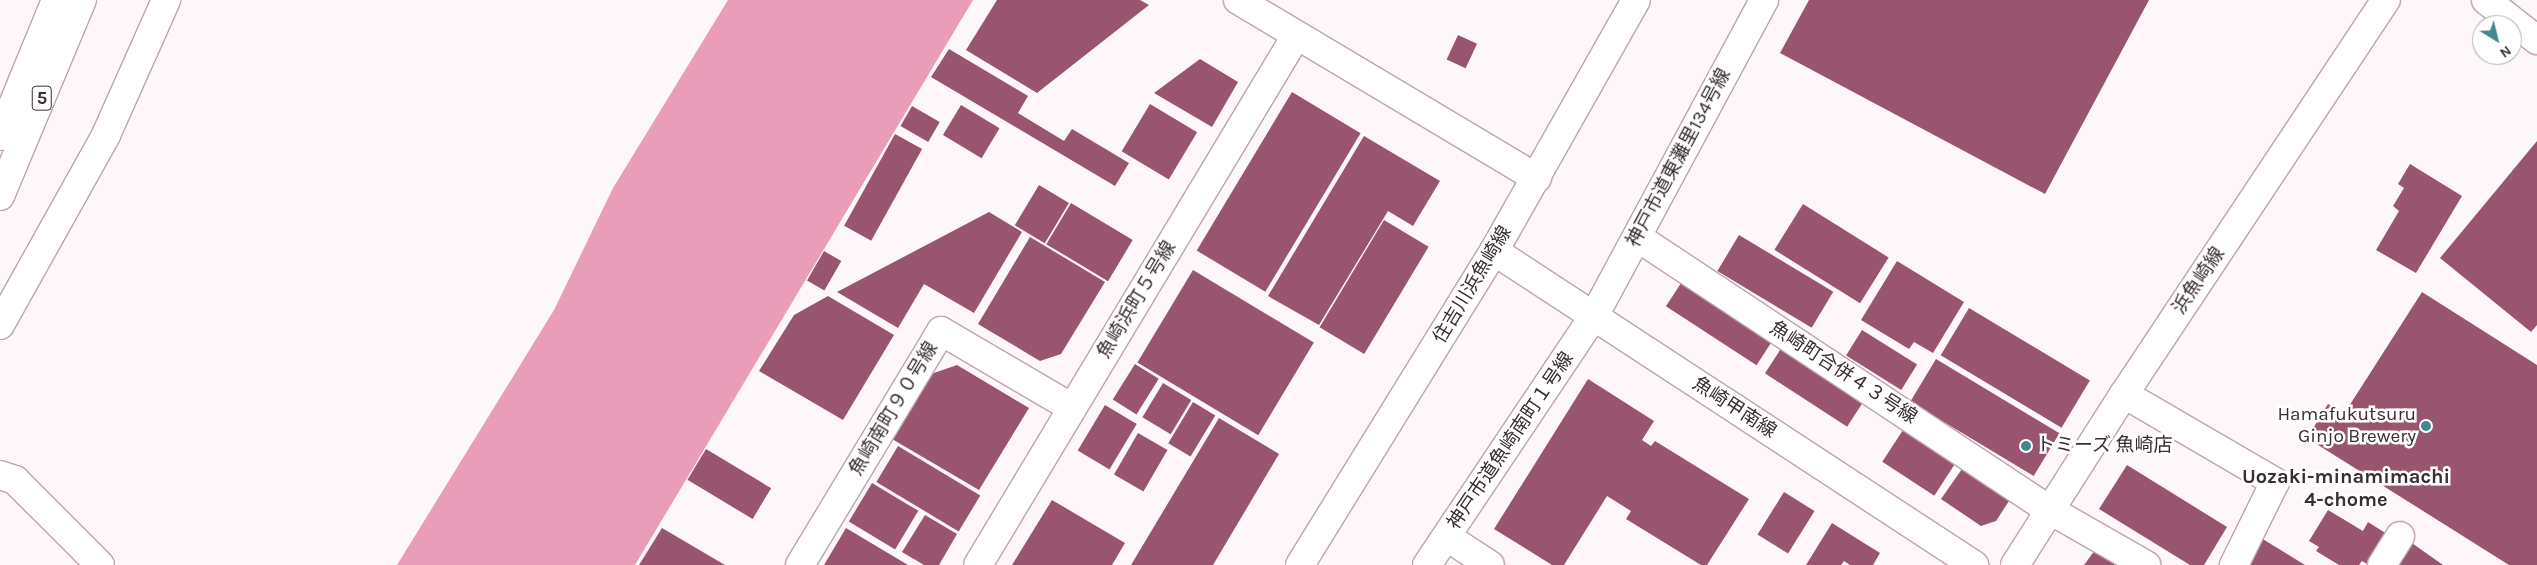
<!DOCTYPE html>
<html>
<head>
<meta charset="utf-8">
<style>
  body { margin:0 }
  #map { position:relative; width:2537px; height:565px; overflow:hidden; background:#fdf7f9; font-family:Karla,"Noto Sans JP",sans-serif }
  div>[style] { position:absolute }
  .water>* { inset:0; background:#e99db8 }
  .building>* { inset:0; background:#99556f; transform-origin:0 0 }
  .roads { filter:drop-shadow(1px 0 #bea4ac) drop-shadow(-1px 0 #bea4ac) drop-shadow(0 1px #bea4ac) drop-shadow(0 -1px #bea4ac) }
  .minor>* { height:28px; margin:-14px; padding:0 14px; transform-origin:14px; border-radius:14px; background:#fff }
  .highway>* { height:28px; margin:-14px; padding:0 14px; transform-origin:14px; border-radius:14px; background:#fff }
  .dots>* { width:14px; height:14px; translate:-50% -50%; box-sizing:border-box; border:2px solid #fff; border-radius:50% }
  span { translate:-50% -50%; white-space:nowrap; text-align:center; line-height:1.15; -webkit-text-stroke:5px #fff; paint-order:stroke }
  .shield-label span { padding:1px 4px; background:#fff; border:1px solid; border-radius:4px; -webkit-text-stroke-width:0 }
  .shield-label { font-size:18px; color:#382d30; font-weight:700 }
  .street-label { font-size:19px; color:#382d30 }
  .poi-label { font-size:19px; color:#382d30 }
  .right { translate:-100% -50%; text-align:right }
  .left { translate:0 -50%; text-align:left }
  .neighbourhood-label { font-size:20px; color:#382d30; font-weight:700 }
  .north { position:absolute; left:2472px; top:15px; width:50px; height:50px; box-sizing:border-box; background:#fff; border:1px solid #afabac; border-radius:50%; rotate:144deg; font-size:14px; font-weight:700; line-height:20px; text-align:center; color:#382d30 }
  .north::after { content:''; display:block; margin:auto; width:18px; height:22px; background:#418891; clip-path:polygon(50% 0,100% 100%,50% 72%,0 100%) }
</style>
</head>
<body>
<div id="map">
  <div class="water">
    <i style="clip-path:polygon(728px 0,973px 0,635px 565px,397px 565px,554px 310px,613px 188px)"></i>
  </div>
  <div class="building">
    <i style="clip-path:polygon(997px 0,1140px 0,1149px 5px,1037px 93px,966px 50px)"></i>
    <i style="clip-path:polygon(1809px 0,2149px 0,2045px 194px,1780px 53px)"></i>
    <i style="left:1458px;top:35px;width:21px;height:27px;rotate:25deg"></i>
    <i style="clip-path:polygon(949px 49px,1028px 96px,1018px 113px,1064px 141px,1072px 129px,1129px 163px,1115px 186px,931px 77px)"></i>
    <i style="clip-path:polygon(1200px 59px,1238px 82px,1212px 127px,1154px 93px)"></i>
    <i style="left:1292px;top:92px;width:80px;height:185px;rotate:31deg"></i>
    <i style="left:1150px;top:104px;width:55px;height:55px;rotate:31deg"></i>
    <i style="left:961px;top:105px;width:45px;height:35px;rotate:31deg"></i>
    <i style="left:912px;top:106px;width:32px;height:23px;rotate:30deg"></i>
    <i style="left:895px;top:134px;width:31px;height:105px;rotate:29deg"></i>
    <i style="clip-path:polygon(1364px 136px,1440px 181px,1413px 226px,1388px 211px,1319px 325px,1268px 296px)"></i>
    <i style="clip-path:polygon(2537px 141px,2537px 325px,2531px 332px,2440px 258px)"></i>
    <i style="clip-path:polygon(2410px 164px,2462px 196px,2416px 273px,2376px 250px,2399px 211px,2393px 206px,2404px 188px,2398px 184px)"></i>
    <i style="left:1039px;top:185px;width:35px;height:47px;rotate:31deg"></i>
    <i style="left:1071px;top:203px;width:72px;height:48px;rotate:31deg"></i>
    <i style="left:1803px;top:204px;width:101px;height:54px;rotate:32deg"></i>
    <i style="clip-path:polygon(989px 212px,1022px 232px,974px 313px,924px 284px,898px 328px,837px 292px)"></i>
    <i style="left:1384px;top:220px;width:52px;height:125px;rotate:31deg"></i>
    <i style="left:1739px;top:235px;width:110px;height:42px;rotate:31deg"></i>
    <i style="clip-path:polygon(1030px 237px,1105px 282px,1061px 354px,1040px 361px,978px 324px)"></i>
    <i style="left:824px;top:251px;width:20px;height:34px;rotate:30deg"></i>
    <i style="clip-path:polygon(1897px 261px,1964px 302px,1933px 353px,1914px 342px,1909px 349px,1861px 320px)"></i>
    <i style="left:1193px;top:270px;width:141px;height:108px;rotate:31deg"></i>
    <i style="left:1685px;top:277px;width:108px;height:35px;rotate:33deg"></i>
    <i style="clip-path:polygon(2422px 292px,2537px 365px,2537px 565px,2509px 565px,2307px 438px,2328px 404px,2344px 414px)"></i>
    <i style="clip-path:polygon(828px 296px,894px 335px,843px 420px,759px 371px,794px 315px)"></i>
    <i style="left:1969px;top:308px;width:141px;height:55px;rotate:31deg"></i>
    <i style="left:1862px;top:330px;width:65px;height:30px;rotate:32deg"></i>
    <i style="left:1784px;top:344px;width:98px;height:35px;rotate:33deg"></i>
    <i style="left:1936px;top:359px;width:144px;height:50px;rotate:31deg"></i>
    <i style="left:1135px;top:364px;width:28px;height:42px;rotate:32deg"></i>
    <i style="clip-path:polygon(957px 365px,1029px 408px,979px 490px,892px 439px,931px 374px)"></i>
    <i style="clip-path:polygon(1588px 379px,1654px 421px,1642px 440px,1651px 446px,1655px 441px,1749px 499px,1707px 565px,1701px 565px,1626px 519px,1631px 511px,1607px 496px,1564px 565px,1552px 565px,1494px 529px)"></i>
    <i style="left:1163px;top:383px;width:33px;height:40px;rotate:31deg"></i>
    <i style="left:1193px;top:402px;width:26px;height:48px;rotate:31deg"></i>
    <i style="left:1105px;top:405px;width:37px;height:53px;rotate:31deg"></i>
    <i style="clip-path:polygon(1219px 418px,1279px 454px,1213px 565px,1131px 565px)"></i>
    <i style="left:1903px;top:430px;width:62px;height:38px;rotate:33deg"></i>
    <i style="left:1138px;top:433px;width:34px;height:48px;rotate:30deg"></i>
    <i style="left:898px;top:446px;width:96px;height:42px;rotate:31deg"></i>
    <i style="left:706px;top:449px;width:76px;height:36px;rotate:31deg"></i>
    <i style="clip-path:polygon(2127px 465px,2227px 527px,2204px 565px,2190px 565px,2099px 509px)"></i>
    <i style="clip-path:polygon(1962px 469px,2009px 501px,1996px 521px,1981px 526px,1941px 499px)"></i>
    <i style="left:872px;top:483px;width:54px;height:45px;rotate:31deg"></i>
    <i style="left:1784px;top:492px;width:36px;height:50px;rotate:32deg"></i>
    <i style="clip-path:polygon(1052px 500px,1125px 543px,1112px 565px,1012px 565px)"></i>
    <i style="clip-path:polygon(2328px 510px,2363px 531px,2368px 522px,2387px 534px,2369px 565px,2362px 561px,2359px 565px,2339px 565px,2316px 551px,2319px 547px,2309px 541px)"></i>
    <i style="clip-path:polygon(925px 515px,957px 534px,939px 565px,924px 565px,902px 552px)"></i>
    <i style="clip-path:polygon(1832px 523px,1880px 553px,1873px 565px,1850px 565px,1844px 561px,1841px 565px,1806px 565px)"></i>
    <i style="clip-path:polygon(662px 528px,725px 565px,639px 565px)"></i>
    <i style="clip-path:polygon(846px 528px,908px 565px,824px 565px)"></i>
    <i style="clip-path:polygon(2261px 538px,2305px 565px,2245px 565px)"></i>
    <i style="clip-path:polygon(2409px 541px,2443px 565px,2397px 565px)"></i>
    <i style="clip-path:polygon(2095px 550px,2115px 565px,2084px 565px)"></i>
  </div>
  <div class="roads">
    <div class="minor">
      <i style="left:1238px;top:0;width:348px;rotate:30.8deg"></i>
      <i style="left:2486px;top:0;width:65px;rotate:38.1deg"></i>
      <i style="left:1637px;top:237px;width:495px;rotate:33.5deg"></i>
      <i style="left:2050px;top:510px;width:111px;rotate:29.8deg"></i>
      <i style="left:1494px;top:251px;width:574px;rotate:33.19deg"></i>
      <i style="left:2124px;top:394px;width:175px;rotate:30.2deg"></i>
      <i style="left:2275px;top:482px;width:93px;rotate:116.3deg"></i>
      <i style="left:0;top:475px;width:16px;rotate:18deg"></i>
      <i style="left:15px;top:480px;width:120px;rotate:45deg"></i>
      <i style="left:1447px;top:537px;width:51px;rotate:33.1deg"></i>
      <i style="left:800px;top:565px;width:273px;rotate:-58.9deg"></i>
      <i style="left:941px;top:331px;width:152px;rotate:30.4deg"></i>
      <i style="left:978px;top:565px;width:617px;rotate:-58.99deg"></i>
      <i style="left:1300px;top:565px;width:369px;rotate:-58.3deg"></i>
      <i style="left:1494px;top:251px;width:288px;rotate:-60.5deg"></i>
      <i style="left:1427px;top:565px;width:300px;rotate:-56.2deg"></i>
      <i style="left:1594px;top:316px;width:359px;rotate:-61.7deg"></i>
      <i style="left:2015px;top:565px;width:203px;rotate:-57.5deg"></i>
      <i style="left:2124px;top:394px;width:473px;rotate:-56.4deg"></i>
      <i style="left:2382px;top:565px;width:34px;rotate:-58deg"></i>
    </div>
    <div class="highway">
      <i style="left:0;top:136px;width:147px;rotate:-67.6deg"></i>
      <i style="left:0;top:196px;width:212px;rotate:-67.3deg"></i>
      <i style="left:0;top:325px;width:218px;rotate:-60.8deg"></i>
      <i style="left:106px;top:135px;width:148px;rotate:-66deg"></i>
    </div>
  </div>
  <div class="dots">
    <i style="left:2426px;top:426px;background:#418891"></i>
    <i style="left:2026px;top:446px;background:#418891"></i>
  </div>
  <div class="shield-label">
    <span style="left:42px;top:98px">5</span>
  </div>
  <div class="street-label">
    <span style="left:1679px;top:158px;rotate:-62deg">神戸市道東灘里134号線</span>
    <span style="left:2199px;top:281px;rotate:-56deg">浜魚崎線</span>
    <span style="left:1473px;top:285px;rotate:-59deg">住吉川浜魚崎線</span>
    <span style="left:1137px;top:300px;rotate:-59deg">魚崎浜町５号線</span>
    <span style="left:1843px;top:373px;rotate:33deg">魚崎町合併４３号線</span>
    <span style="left:1734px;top:408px;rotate:33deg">魚崎甲南線</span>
    <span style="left:894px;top:409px;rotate:-59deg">魚崎南町９０号線</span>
    <span style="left:1511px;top:441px;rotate:-56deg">神戸市道魚崎南町１号線</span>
  </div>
  <div class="poi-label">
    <span class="right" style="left:2416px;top:426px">Hamafukutsuru<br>Ginjo Brewery</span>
    <span class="left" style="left:2036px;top:446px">トミーズ 魚崎店</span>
  </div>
  <div class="neighbourhood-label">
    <span style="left:2346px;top:488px">Uozaki-minamimachi<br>4-chome</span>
  </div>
  <div class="north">N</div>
</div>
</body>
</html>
